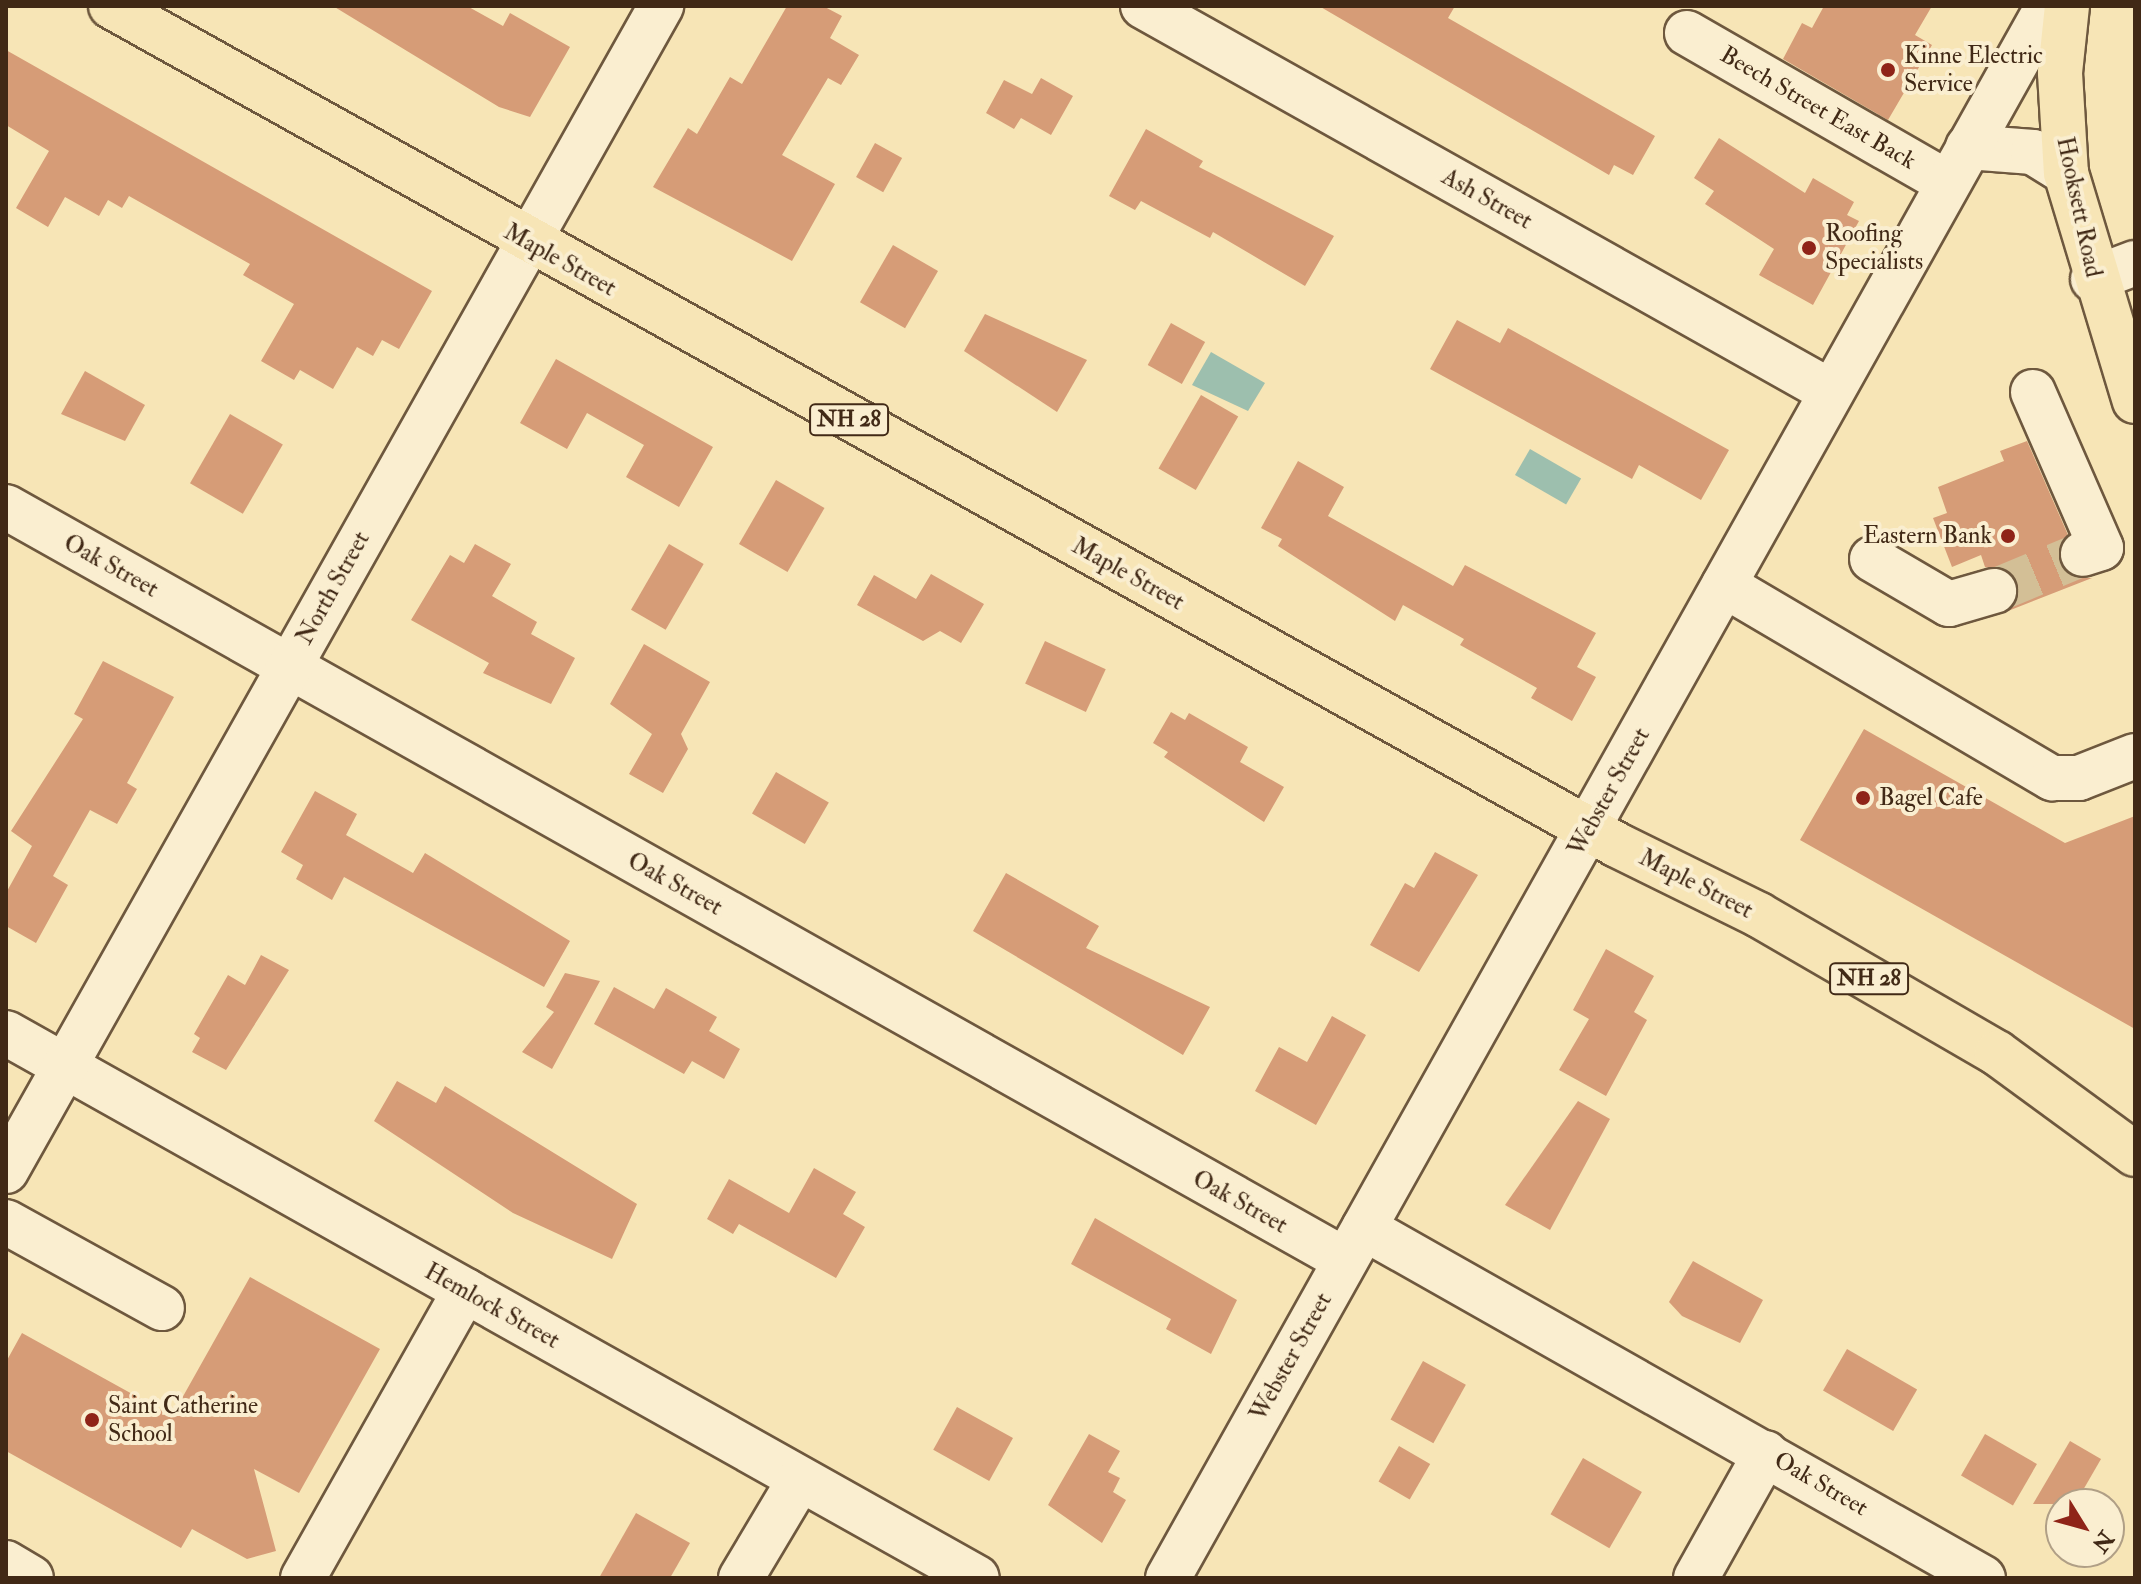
<!DOCTYPE html>
<html>
<head>
<meta charset="utf-8">
<style>
  body { margin:0 }
  #map { position:relative; width:2141px; height:1584px; overflow:hidden; background:#f7e5b6; font-family:"IM FELL Double Pica",serif }
  div>[style] { position:absolute }
  .water>* { inset:0; background:#9dbfae; transform-origin:0 0 }
  .building>* { inset:0; background:#d69c77; transform-origin:0 0 }
  .minor-tunnel>* { height:44px; margin-top:-22px; transform-origin:0; background:repeating-linear-gradient(90deg,#d3bf96 0 44px,transparent 0 66px) }
  .roads { filter:drop-shadow(2px 0 #6e583e) drop-shadow(-2px 0 #6e583e) drop-shadow(0 2px #6e583e) drop-shadow(0 -2px #6e583e) }
  .minor>* { height:44px; margin:-22px; padding:0 22px; transform-origin:22px; border-radius:22px; background:#faeed0 }
  .major>* { height:44px; margin:-22px; padding:0 22px; transform-origin:22px; border-radius:22px; background:#f7e5b6 }
  .dots>* { width:22px; height:22px; translate:-50% -50%; box-sizing:border-box; border:4px solid #faeed0; border-radius:50% }
  span { translate:-50% -50%; white-space:nowrap; text-align:center; line-height:1.15; -webkit-text-stroke:8px #faeed0; paint-order:stroke }
  .shield-label span { padding:2px 6px; background:#faeed0; border:2px solid; border-radius:6px; -webkit-text-stroke-width:0 }
  .shield-label { font-size:22px; color:#412916; font-weight:700 }
  .poi-label { font-size:24px; color:#412916 }
  .left { translate:0 -50%; text-align:left }
  .right { translate:-100% -50%; text-align:right }
  .street-label { font-size:24px; color:#412916 }
  .frame { position:absolute; inset:0; border:8px solid #412916; pointer-events:none }
  .north { position:absolute; left:2045px; top:1488px; width:80px; height:80px; box-sizing:border-box; background:#faeed0; border:2px solid #b09f86; border-radius:50%; rotate:127deg; font-size:22px; font-weight:700; line-height:32px; text-align:center; color:#412916 }
  .north::after { content:''; display:block; margin:auto; width:28px; height:36px; background:#8f2418; clip-path:polygon(50% 0,100% 100%,50% 72%,0 100%) }
</style>
</head>
<body>
<div id="map">
  <div class="water">
    <i style="clip-path:polygon(1211px 352px,1265px 383px,1248px 411px,1192px 385px)"></i>
    <i style="left:1530px;top:449px;width:59px;height:30px;rotate:30deg"></i>
  </div>
  <div class="building">
    <i style="clip-path:polygon(333px 6px,467px 6px,503px 26px,510px 13px,570px 47px,530px 117px,499px 107px)"></i>
    <i style="clip-path:polygon(787px 6px,823px 6px,842px 16px,830px 38px,859px 55px,841px 85px,828px 78px,782px 155px,835px 184px,792px 261px,653px 187px,688px 128px,697px 134px,730px 77px,742px 84px)"></i>
    <i style="clip-path:polygon(1319px 6px,1455px 6px,1448px 18px,1655px 136px,1633px 175px,1614px 165px,1609px 175px)"></i>
    <i style="clip-path:polygon(1824px 6px,1932px 6px,1915px 35px,1932px 45px,1888px 120px,1783px 59px,1802px 23px,1812px 28px)"></i>
    <i style="clip-path:polygon(6px 50px,432px 291px,399px 349px,382px 340px,373px 356px,357px 347px,333px 389px,300px 370px,294px 380px,261px 361px,294px 304px,243px 275px,250px 264px,129px 196px,122px 208px,108px 200px,99px 216px,65px 197px,48px 227px,16px 208px,49px 151px,6px 125px)"></i>
    <i style="clip-path:polygon(1041px 78px,1073px 96px,1051px 135px,1021px 118px,1014px 129px,986px 113px,1004px 80px,1032px 94px)"></i>
    <i style="clip-path:polygon(1146px 129px,1203px 161px,1199px 167px,1334px 236px,1305px 286px,1213px 232px,1210px 238px,1141px 201px,1135px 210px,1109px 196px)"></i>
    <i style="clip-path:polygon(1719px 138px,1805px 193px,1813px 178px,1854px 202px,1847px 215px,1859px 221px,1813px 305px,1759px 275px,1774px 249px,1705px 204px,1714px 191px,1694px 178px)"></i>
    <i style="left:875px;top:143px;width:31px;height:39px;rotate:29deg"></i>
    <i style="left:893px;top:245px;width:52px;height:66px;rotate:30deg"></i>
    <i style="clip-path:polygon(985px 314px,1087px 360px,1057px 412px,964px 351px)"></i>
    <i style="clip-path:polygon(1457px 320px,1500px 343px,1508px 328px,1729px 450px,1701px 500px,1639px 465px,1632px 479px,1430px 369px)"></i>
    <i style="left:1171px;top:323px;width:39px;height:48px;rotate:29deg"></i>
    <i style="clip-path:polygon(556px 359px,713px 447px,679px 507px,626px 477px,644px 445px,587px 413px,567px 449px,520px 423px)"></i>
    <i style="clip-path:polygon(85px 371px,145px 405px,125px 441px,61px 414px)"></i>
    <i style="left:1201px;top:395px;width:43px;height:85px;rotate:30deg"></i>
    <i style="left:230px;top:414px;width:61px;height:80px;rotate:30deg"></i>
    <i style="clip-path:polygon(2027px 441px,2068px 535px,2060px 563px,2077px 578px,2092px 578px,2008px 611px,2018px 596px,2012px 574px,1985px 567px,1981px 555px,1952px 567px,1933px 518px,1947px 513px,1938px 487px,2004px 461px,2000px 451px)"></i>
    <i style="clip-path:polygon(1298px 461px,1344px 487px,1328px 516px,1453px 586px,1465px 565px,1596px 633px,1577px 667px,1596px 677px,1572px 721px,1531px 698px,1537px 688px,1460px 645px,1464px 639px,1403px 605px,1395px 621px,1278px 546px,1282px 539px,1261px 528px)"></i>
    <i style="left:776px;top:480px;width:56px;height:74px;rotate:30deg"></i>
    <i style="clip-path:polygon(475px 544px,511px 564px,492px 596px,537px 622px,531px 634px,575px 658px,551px 704px,483px 673px,489px 663px,411px 620px,450px 555px,464px 563px)"></i>
    <i style="left:669px;top:544px;width:40px;height:76px;rotate:30deg"></i>
    <i style="clip-path:polygon(931px 574px,984px 604px,961px 643px,940px 631px,923px 641px,857px 605px,874px 575px,916px 599px)"></i>
    <i style="left:1045px;top:641px;width:67px;height:47px;rotate:25deg"></i>
    <i style="clip-path:polygon(644px 644px,710px 682px,681px 734px,688px 749px,663px 793px,629px 774px,652px 734px,610px 704px)"></i>
    <i style="clip-path:polygon(103px 661px,174px 697px,127px 783px,137px 789px,117px 824px,90px 810px,53px 876px,68px 885px,36px 943px,6px 926px,6px 893px,32px 846px,11px 831px,83px 719px,74px 714px)"></i>
    <i style="clip-path:polygon(1171px 712px,1185px 720px,1189px 713px,1248px 747px,1240px 762px,1284px 787px,1264px 822px,1164px 757px,1168px 752px,1153px 743px)"></i>
    <i style="clip-path:polygon(1864px 729px,2065px 843px,2135px 816px,2135px 1029px,1800px 840px)"></i>
    <i style="left:776px;top:772px;width:61px;height:48px;rotate:30deg"></i>
    <i style="clip-path:polygon(315px 791px,357px 814px,346px 835px,413px 873px,425px 853px,570px 941px,544px 987px,344px 877px,332px 900px,296px 879px,303px 865px,281px 852px)"></i>
    <i style="clip-path:polygon(1435px 852px,1478px 875px,1419px 972px,1370px 945px,1405px 883px,1414px 888px)"></i>
    <i style="clip-path:polygon(1006px 873px,1099px 926px,1086px 948px,1210px 1007px,1183px 1055px,973px 931px)"></i>
    <i style="clip-path:polygon(1606px 949px,1654px 976px,1634px 1012px,1647px 1020px,1606px 1096px,1559px 1070px,1589px 1019px,1573px 1010px)"></i>
    <i style="clip-path:polygon(261px 955px,289px 970px,226px 1070px,192px 1052px,200px 1038px,194px 1034px,228px 975px,245px 985px)"></i>
    <i style="clip-path:polygon(565px 973px,600px 981px,552px 1069px,522px 1052px,554px 1012px,546px 1007px)"></i>
    <i style="clip-path:polygon(614px 987px,654px 1009px,666px 988px,717px 1017px,709px 1031px,740px 1049px,724px 1079px,692px 1061px,684px 1074px,594px 1024px)"></i>
    <i style="clip-path:polygon(1332px 1016px,1366px 1035px,1316px 1125px,1255px 1091px,1279px 1047px,1307px 1062px)"></i>
    <i style="clip-path:polygon(397px 1081px,436px 1103px,445px 1086px,637px 1204px,612px 1259px,513px 1213px,374px 1121px)"></i>
    <i style="clip-path:polygon(1578px 1101px,1610px 1119px,1550px 1230px,1505px 1205px)"></i>
    <i style="clip-path:polygon(814px 1168px,856px 1192px,843px 1214px,865px 1227px,836px 1278px,739px 1224px,733px 1234px,707px 1219px,729px 1179px,789px 1213px)"></i>
    <i style="clip-path:polygon(1095px 1218px,1237px 1300px,1211px 1354px,1166px 1329px,1171px 1319px,1071px 1264px)"></i>
    <i style="clip-path:polygon(1693px 1261px,1763px 1300px,1740px 1343px,1682px 1316px,1669px 1302px)"></i>
    <i style="clip-path:polygon(250px 1277px,380px 1349px,299px 1493px,254px 1469px,276px 1551px,247px 1559px,192px 1529px,181px 1548px,6px 1451px,6px 1362px,22px 1333px,172px 1416px)"></i>
    <i style="left:1847px;top:1349px;width:81px;height:48px;rotate:30deg"></i>
    <i style="left:1423px;top:1361px;width:49px;height:67px;rotate:29deg"></i>
    <i style="left:957px;top:1407px;width:64px;height:49px;rotate:29deg"></i>
    <i style="clip-path:polygon(1089px 1434px,1120px 1451px,1108px 1472px,1120px 1478px,1113px 1492px,1126px 1500px,1102px 1543px,1048px 1505px)"></i>
    <i style="left:1985px;top:1434px;width:60px;height:48px;rotate:30deg"></i>
    <i style="clip-path:polygon(2070px 1441px,2101px 1459px,2075px 1504px,2033px 1504px)"></i>
    <i style="left:1399px;top:1446px;width:36px;height:41px;rotate:30deg"></i>
    <i style="left:1583px;top:1458px;width:68px;height:65px;rotate:30deg"></i>
    <i style="clip-path:polygon(636px 1513px,690px 1543px,670px 1578px,599px 1578px)"></i>
  </div>
  <div class="minor-tunnel">
    <i style="left:1994px;top:591px;width:96px;rotate:-22.6deg"></i>
  </div>
  <div class="roads">
    <div class="minor">
      <i style="left:1143px;top:6px;width:789px;rotate:29.29deg"></i>
      <i style="left:1687px;top:33px;width:301px;rotate:29.9deg"></i>
      <i style="left:1968px;top:147px;width:65px;rotate:4.4deg"></i>
      <i style="left:2033px;top:152px;width:39px;rotate:32deg"></i>
      <i style="left:2093px;top:279px;width:45px;rotate:-20.9deg"></i>
      <i style="left:2033px;top:392px;width:170px;rotate:66.4deg"></i>
      <i style="left:2101px;top:548px;width:19px;rotate:162deg"></i>
      <i style="left:6px;top:507px;width:1536px;rotate:29.35deg"></i>
      <i style="left:1872px;top:559px;width:89px;rotate:30.3deg"></i>
      <i style="left:1949px;top:604px;width:47px;rotate:-16.1deg"></i>
      <i style="left:1724px;top:585px;width:381px;rotate:30.5deg"></i>
      <i style="left:2052px;top:778px;width:27px"></i>
      <i style="left:2079px;top:778px;width:60px;rotate:-21.4deg"></i>
      <i style="left:6px;top:1033px;width:1113px;rotate:29.3deg"></i>
      <i style="left:6px;top:1171px;width:1337px;rotate:-60.65deg"></i>
      <i style="left:6px;top:1222px;width:178px;rotate:28.9deg"></i>
      <i style="left:1364px;top:1228px;width:711px;rotate:29.49deg"></i>
      <i style="left:6px;top:1563px;width:29px;rotate:31deg"></i>
      <i style="left:303px;top:1578px;width:330px;rotate:-60.6deg"></i>
      <i style="left:741px;top:1578px;width:115px;rotate:-59.2deg"></i>
      <i style="left:1168px;top:1578px;width:1802px;rotate:-60.76deg"></i>
      <i style="left:1696px;top:1578px;width:143px;rotate:-60.8deg"></i>
    </div>
    <div class="major">
      <i style="left:111px;top:6px;width:1724px;rotate:29.12deg"></i>
      <i style="left:1617px;top:845px;width:158px;rotate:26.2deg"></i>
      <i style="left:1759px;top:915px;width:275px;rotate:30.1deg"></i>
      <i style="left:1997px;top:1053px;width:171px;rotate:36.2deg"></i>
      <i style="left:2067px;top:6px;width:67px;rotate:96deg"></i>
      <i style="left:2060px;top:73px;width:100px;rotate:86.6deg"></i>
      <i style="left:2066px;top:173px;width:238px;rotate:73.2deg"></i>
    </div>
  </div>
  <div class="dots">
    <i style="left:1888px;top:70px;background:#8f2418"></i>
    <i style="left:1809px;top:248px;background:#8f2418"></i>
    <i style="left:2008px;top:536px;background:#8f2418"></i>
    <i style="left:1863px;top:798px;background:#8f2418"></i>
    <i style="left:92px;top:1420px;background:#8f2418"></i>
  </div>
  <div class="shield-label">
    <span style="left:849px;top:420px">NH 28</span>
    <span style="left:1869px;top:979px">NH 28</span>
  </div>
  <div class="poi-label">
    <span class="left" style="left:1904px;top:70px">Kinne Electric<br>Service</span>
    <span class="left" style="left:1825px;top:248px">Roofing<br>Specialists</span>
    <span class="right" style="left:1992px;top:536px">Eastern Bank</span>
    <span class="left" style="left:1879px;top:798px">Bagel Cafe</span>
    <span class="left" style="left:108px;top:1420px">Saint Catherine<br>School</span>
  </div>
  <div class="street-label">
    <span style="left:1818px;top:108px;rotate:30deg">Beech Street East Back</span>
    <span style="left:1487px;top:199px;rotate:29deg">Ash Street</span>
    <span style="left:2079px;top:207px;rotate:78deg">Hooksett Road</span>
    <span style="left:560px;top:260px;rotate:29deg">Maple Street</span>
    <span style="left:111px;top:566px;rotate:29deg">Oak Street</span>
    <span style="left:1128px;top:574px;rotate:29deg">Maple Street</span>
    <span style="left:333px;top:588px;rotate:-61deg">North Street</span>
    <span style="left:1609px;top:792px;rotate:-61deg">Webster Street</span>
    <span style="left:675px;top:884px;rotate:29deg">Oak Street</span>
    <span style="left:1696px;top:884px;rotate:27deg">Maple Street</span>
    <span style="left:1240px;top:1202px;rotate:29deg">Oak Street</span>
    <span style="left:492px;top:1306px;rotate:29deg">Hemlock Street</span>
    <span style="left:1291px;top:1357px;rotate:-61deg">Webster Street</span>
    <span style="left:1821px;top:1484px;rotate:30deg">Oak Street</span>
  </div>
  <div class="frame"></div>
  <div class="north">N</div>
</div>
</body>
</html>
